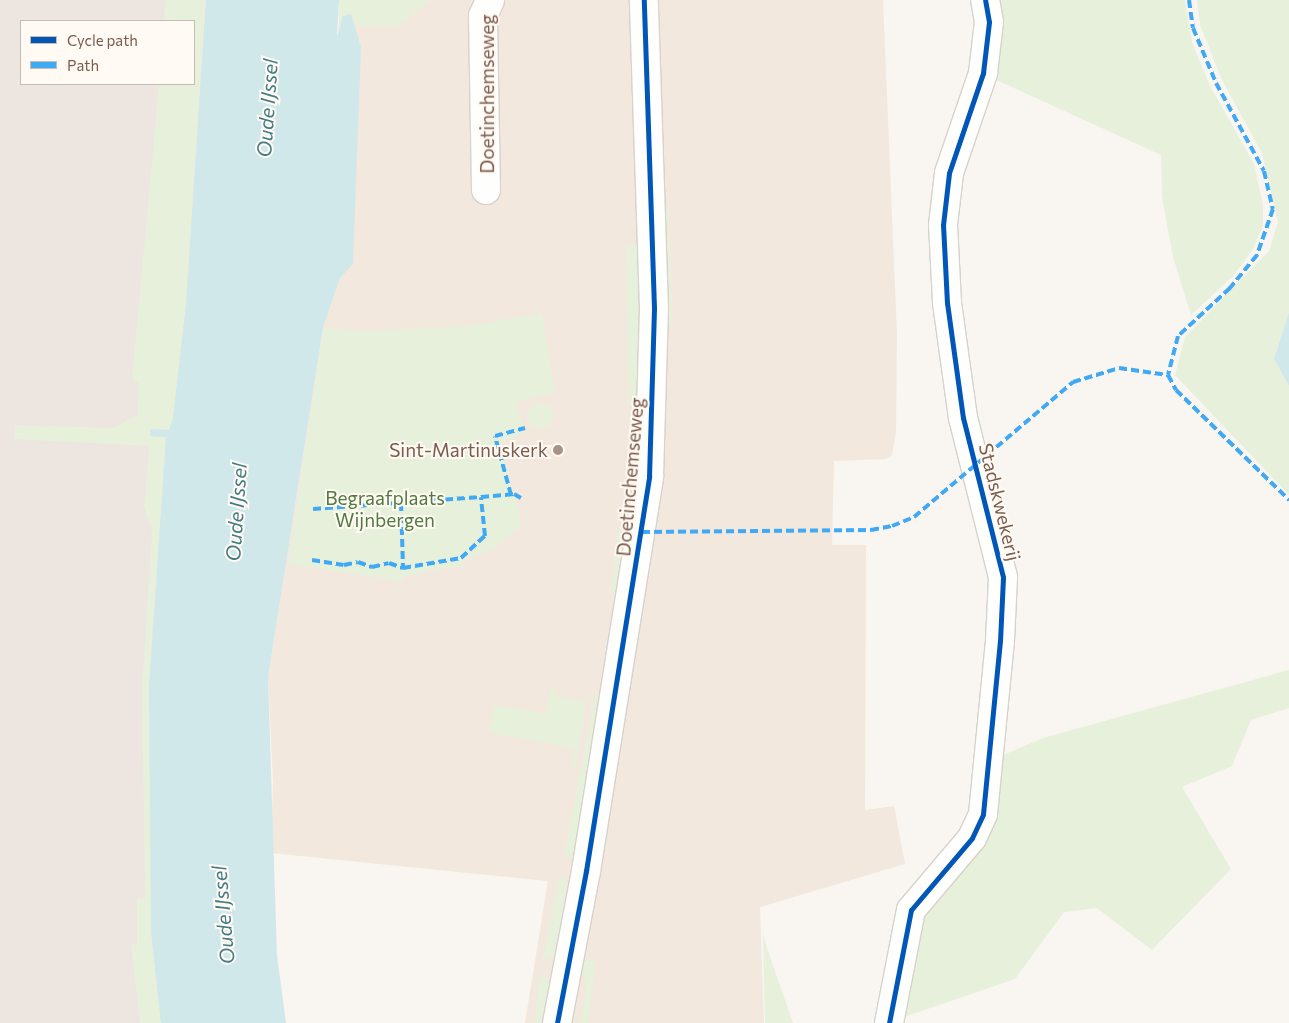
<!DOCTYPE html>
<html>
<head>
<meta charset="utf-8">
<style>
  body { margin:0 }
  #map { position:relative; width:1289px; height:1023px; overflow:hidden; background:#f9f5f0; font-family:Commissioner,sans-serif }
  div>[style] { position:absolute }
  .residential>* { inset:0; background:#f2e8de }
  .industrial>* { inset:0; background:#ede5e0 }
  .green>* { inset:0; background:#e7f0db; transform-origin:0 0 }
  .round { border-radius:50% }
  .water>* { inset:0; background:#d0e8ea }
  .roads { filter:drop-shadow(1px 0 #d7d1cb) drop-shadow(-1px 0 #d7d1cb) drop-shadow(0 1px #d7d1cb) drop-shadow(0 -1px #d7d1cb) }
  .minor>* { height:28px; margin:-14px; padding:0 14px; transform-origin:14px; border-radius:14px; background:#fefefd }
  .tertiary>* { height:28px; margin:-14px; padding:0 14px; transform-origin:14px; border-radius:14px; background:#fefefd }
  .quiet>* { height:4px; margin-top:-2px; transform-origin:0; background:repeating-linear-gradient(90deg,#3fa9f5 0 8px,transparent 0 12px) }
  .cycleway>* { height:5px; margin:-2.5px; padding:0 2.5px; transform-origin:2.5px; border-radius:2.5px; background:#0057b8 }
  .dots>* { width:14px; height:14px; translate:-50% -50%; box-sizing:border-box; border:2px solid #fffaf3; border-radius:50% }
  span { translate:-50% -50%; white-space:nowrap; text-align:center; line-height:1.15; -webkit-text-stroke:4px #fffaf3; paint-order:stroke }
  .street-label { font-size:19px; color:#7a5c4d }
  .poi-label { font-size:19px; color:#7a5c4d }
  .right { translate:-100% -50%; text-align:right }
  .park-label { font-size:19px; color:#537a41 }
  .water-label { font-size:20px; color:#437c86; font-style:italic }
  .legend { position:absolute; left:20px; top:20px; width:175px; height:65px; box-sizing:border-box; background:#fffaf3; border:1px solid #cabbb1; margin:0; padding:6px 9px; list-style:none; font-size:15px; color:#7a5c4d }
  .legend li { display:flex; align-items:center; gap:10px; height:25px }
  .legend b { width:25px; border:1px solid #cabbb1 }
</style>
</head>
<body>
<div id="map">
  <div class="residential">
    <i style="clip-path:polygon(339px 0,883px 0,897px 335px,896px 431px,892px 455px,886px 459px,834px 461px,832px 545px,866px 545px,865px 810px,894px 806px,905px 864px,760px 907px,764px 1023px,525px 1023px,548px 881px,271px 853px,273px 782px,268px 678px,323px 328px,340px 278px)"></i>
  </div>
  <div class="industrial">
    <i style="clip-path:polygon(evenodd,0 0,276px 0,232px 1023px,0 1023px,0 0,21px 21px,194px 21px,194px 84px,21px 84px,21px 21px)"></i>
  </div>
  <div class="green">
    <i style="clip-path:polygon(165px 0,206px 0,186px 305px,173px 418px,169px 430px,151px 429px,150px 435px,166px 437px,149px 687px,151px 930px,161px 1023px,140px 1023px,131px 945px,137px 944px,137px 899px,145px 898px,142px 687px,152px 532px,144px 506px,149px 446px,14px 439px,15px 425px,113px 428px,137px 415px,139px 384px,132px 378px,159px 84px,194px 84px,194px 21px,164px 21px)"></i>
    <i style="clip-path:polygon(339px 0,431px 0,398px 26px,357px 26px,351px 14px,335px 214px)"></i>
    <i style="clip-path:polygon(996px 0,1185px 0,1192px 42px,1209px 84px,1254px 164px,1263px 204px,1263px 226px,1252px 251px,1232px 277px,1191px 315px,1173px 257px,1162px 197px,1161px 155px,992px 78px)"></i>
    <i style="clip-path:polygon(1197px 0,1289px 0,1289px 312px,1274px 359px,1289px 386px,1289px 495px,1175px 375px,1185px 337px,1269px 251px,1278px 222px,1262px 153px,1222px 80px,1200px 25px)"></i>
    <i style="clip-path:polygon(668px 203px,673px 327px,664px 327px,661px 204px)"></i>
    <i style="left:639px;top:244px;width:161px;height:13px;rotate:89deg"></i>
    <i style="clip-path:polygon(542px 313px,555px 392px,515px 403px,526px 432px,500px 443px,522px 526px,492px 550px,463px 560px,465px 566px,405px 576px,404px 582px,288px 564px,323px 328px,367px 331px,469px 326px)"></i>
    <i class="round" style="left:527px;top:403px;width:26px;height:26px"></i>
    <i style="clip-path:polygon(618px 531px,631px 536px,623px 589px,611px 592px)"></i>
    <i style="clip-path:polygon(1289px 670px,1289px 708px,1251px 720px,1232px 766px,1182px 787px,1231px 869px,1152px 950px,1097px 908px,1064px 912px,1015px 979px,901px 1018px,919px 929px,927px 908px,985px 844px,994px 823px,1001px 756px,1043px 738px)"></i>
    <i style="clip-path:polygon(551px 687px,556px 688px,555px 696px,587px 701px,575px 768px,571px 767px,574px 748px,489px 733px,494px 705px,546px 714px)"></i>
    <i style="clip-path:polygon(595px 694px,604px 702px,579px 859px,564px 855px)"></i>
    <i style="clip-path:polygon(559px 877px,567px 879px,562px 904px,568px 914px,560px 954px,543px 960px)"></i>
    <i style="clip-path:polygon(763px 935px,768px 951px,793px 1023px,765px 1023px)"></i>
    <i style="clip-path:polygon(580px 960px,596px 961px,588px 1023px,581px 1023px,587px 981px,579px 969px)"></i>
    <i style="clip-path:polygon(540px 976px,550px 979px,553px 986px,548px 1023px,534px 1023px)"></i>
  </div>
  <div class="water">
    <i style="clip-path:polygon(206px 0,339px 0,337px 36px,343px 16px,351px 14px,361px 47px,353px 264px,340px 278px,323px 328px,268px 678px,277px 956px,286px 1023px,161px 1023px,151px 931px,149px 687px,166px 437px,150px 436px,150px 429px,169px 430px,173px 418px,186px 305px)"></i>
    <i style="clip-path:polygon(1289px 312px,1289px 386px,1274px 359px)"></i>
  </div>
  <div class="roads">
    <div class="minor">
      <i style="left:486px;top:190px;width:174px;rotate:-91deg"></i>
      <i style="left:483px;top:16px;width:17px;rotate:-66deg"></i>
      <i style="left:889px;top:1023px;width:115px;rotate:-79deg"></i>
      <i style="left:911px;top:910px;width:94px;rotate:-49.7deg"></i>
      <i style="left:972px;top:838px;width:26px;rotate:-65deg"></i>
      <i style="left:983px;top:814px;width:174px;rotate:-84.4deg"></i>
      <i style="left:1000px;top:641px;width:64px;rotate:-87.3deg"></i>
      <i style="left:1003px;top:577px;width:164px;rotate:-104.1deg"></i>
      <i style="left:963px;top:418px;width:116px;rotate:-97.9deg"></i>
      <i style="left:947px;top:303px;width:78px;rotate:-92.9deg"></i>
      <i style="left:943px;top:225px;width:52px;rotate:-83.4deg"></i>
      <i style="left:949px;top:173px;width:106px;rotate:-71.2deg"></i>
      <i style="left:983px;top:73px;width:51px;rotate:-83.3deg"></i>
      <i style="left:989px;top:22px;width:22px;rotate:-100deg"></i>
    </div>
    <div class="tertiary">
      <i style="left:557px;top:1023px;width:155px;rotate:-79.2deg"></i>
      <i style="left:586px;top:871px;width:399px;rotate:-80.9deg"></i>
      <i style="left:649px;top:477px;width:169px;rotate:-88.3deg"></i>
      <i style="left:654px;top:308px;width:308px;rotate:-91.9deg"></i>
    </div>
  </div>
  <div class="quiet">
    <i style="left:1189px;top:0;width:28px;rotate:82deg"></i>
    <i style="left:1193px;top:28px;width:60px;rotate:67.3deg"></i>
    <i style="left:1216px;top:83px;width:100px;rotate:61.4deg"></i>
    <i style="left:1264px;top:171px;width:39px;rotate:77deg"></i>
    <i style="left:1273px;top:209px;width:49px;rotate:109.2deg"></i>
    <i style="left:1257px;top:255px;width:43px;rotate:129.3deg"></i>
    <i style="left:1230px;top:288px;width:71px;rotate:137.3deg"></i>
    <i style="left:1178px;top:336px;width:40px;rotate:104.4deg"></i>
    <i style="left:1168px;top:375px;width:17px;rotate:62deg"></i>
    <i style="left:1176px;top:390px;width:158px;rotate:44.2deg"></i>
    <i style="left:511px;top:495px;width:61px;rotate:-105.2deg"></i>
    <i style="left:495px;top:436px;width:31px;rotate:-15deg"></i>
    <i style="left:401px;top:503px;width:65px;rotate:88.2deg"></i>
    <i style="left:313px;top:509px;width:168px;rotate:-4.1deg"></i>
    <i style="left:642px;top:532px;width:229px;rotate:-0.5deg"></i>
    <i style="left:871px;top:530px;width:21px;rotate:-11deg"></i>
    <i style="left:892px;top:526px;width:24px;rotate:-22deg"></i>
    <i style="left:914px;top:517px;width:209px;rotate:-40.3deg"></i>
    <i style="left:1073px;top:382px;width:48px;rotate:-16.9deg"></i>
    <i style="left:1119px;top:368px;width:49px;rotate:8.1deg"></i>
    <i style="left:312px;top:560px;width:32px;rotate:9deg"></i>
    <i style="left:344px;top:565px;width:14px;rotate:-12deg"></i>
    <i style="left:358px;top:562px;width:15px;rotate:20deg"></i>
    <i style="left:372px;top:567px;width:17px;rotate:-13deg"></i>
    <i style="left:389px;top:563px;width:15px;rotate:20deg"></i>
    <i style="left:403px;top:568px;width:59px;rotate:-9.8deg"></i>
    <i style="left:461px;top:558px;width:33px;rotate:-43deg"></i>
    <i style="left:485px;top:536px;width:39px;rotate:-96deg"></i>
    <i style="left:481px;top:497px;width:33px;rotate:-5deg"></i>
    <i style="left:514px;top:494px;width:8px;rotate:30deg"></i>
  </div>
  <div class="cycleway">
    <i style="left:557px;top:1023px;width:155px;rotate:-79.2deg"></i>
    <i style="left:586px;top:871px;width:399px;rotate:-80.9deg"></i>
    <i style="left:649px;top:477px;width:169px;rotate:-88.3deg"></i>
    <i style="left:654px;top:308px;width:308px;rotate:-91.9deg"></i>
    <i style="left:889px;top:1023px;width:115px;rotate:-79deg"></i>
    <i style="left:911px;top:910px;width:94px;rotate:-49.7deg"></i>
    <i style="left:972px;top:838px;width:26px;rotate:-65deg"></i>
    <i style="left:983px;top:814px;width:174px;rotate:-84.4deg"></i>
    <i style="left:1000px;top:641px;width:64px;rotate:-87.3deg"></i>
    <i style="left:1003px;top:577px;width:164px;rotate:-104.1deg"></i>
    <i style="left:963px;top:418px;width:116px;rotate:-97.9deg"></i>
    <i style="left:947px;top:303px;width:78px;rotate:-92.9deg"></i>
    <i style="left:943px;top:225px;width:52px;rotate:-83.4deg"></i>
    <i style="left:949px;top:173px;width:106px;rotate:-71.2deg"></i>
    <i style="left:983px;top:73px;width:51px;rotate:-83.3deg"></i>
    <i style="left:989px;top:22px;width:22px;rotate:-100deg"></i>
  </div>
  <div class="dots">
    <i style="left:558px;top:450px;background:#a69286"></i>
  </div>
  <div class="street-label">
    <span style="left:487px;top:94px;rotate:-90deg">Doetinchemseweg</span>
    <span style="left:630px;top:477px;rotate:-85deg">Doetinchemseweg</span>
    <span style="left:1000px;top:502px;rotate:76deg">Stadskwekerij</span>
  </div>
  <div class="poi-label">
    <span class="right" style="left:548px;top:450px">Sint-Martinuskerk</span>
  </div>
  <div class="park-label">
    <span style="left:385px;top:509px">Begraafplaats<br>Wijnbergen</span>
  </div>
  <div class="water-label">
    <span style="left:267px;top:108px;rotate:-86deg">Oude IJssel</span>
    <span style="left:236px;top:512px;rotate:-86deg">Oude IJssel</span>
    <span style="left:223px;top:915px;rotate:-95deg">Oude IJssel</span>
  </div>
  <ul class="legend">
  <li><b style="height:6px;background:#0057b8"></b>Cycle path</li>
  <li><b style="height:6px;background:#3fa9f5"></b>Path</li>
  </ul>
</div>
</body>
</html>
